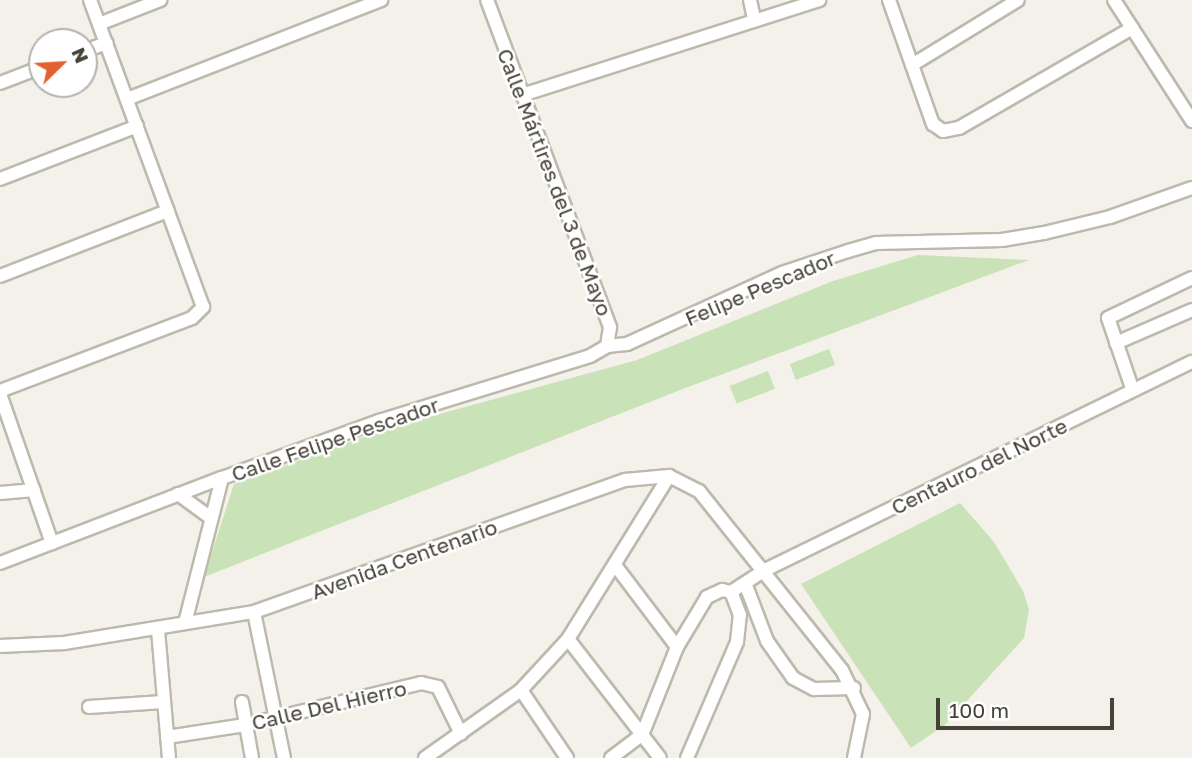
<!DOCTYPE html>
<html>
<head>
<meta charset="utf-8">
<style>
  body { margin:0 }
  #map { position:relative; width:1192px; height:758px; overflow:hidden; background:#f3f1e9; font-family:"Golos Text",sans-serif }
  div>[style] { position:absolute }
  .green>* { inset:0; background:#c9e2b7; transform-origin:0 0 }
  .roads { filter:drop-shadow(2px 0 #bdb9ad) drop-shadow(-2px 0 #bdb9ad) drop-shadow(0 2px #bdb9ad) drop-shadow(0 -2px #bdb9ad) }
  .street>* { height:12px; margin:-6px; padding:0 6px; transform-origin:6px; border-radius:6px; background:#fff }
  span { translate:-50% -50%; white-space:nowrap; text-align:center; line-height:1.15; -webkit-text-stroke:5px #fff; paint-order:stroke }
  .street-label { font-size:21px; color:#454238 }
  .north { position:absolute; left:28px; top:28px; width:70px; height:70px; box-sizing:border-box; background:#fff; border:2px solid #b5b3af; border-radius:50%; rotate:66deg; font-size:19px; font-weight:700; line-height:28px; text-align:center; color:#454238 }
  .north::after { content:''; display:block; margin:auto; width:24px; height:32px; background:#e06233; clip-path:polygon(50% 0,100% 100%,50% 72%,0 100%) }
  .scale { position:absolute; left:936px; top:698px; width:178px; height:32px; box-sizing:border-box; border:4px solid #454238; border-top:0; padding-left:9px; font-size:21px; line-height:24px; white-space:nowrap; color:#454238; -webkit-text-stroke:5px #fff; paint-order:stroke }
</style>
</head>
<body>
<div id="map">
  <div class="green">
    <i style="clip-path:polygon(918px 255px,1029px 260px,688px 387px,204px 577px,234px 484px,388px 428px,637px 360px,833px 281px)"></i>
    <i style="left:829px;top:349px;width:17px;height:42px;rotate:69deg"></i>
    <i style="left:768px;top:371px;width:19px;height:41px;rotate:69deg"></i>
    <i style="clip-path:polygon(960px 503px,994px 542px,1023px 591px,1029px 610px,1024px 638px,946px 724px,911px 748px,801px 584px)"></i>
  </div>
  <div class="roads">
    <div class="street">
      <i style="left:750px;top:0;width:19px;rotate:78deg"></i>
      <i style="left:889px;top:0;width:132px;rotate:70.5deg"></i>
      <i style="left:933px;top:124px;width:12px;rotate:35deg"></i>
      <i style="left:943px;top:131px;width:16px;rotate:-11deg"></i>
      <i style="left:959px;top:128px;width:200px;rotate:-30deg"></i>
      <i style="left:1114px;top:0;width:144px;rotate:57.2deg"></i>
      <i style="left:99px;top:24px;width:66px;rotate:-21.5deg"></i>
      <i style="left:84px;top:51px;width:24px;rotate:-19deg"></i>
      <i style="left:912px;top:65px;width:124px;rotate:-31.5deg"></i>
      <i style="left:0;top:83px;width:45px;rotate:-20.9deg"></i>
      <i style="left:522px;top:95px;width:312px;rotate:-17.7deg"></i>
      <i style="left:127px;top:99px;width:273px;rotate:-21.3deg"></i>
      <i style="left:0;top:179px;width:147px;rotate:-21.1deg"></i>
      <i style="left:0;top:276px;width:180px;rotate:-21.2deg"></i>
      <i style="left:1116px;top:343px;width:83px;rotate:-23.5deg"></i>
      <i style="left:607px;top:346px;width:20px;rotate:-6deg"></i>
      <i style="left:627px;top:344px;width:170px;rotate:-24.6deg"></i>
      <i style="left:782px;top:273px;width:70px;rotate:-18.4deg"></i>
      <i style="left:848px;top:251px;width:29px;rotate:-16deg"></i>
      <i style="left:876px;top:243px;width:126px;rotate:-1.4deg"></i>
      <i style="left:1002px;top:240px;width:43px;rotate:-9.5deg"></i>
      <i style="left:1044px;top:233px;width:68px;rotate:-13.6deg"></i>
      <i style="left:1110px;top:217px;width:87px;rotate:-19.5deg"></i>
      <i style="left:1132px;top:388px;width:74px;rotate:-108.9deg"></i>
      <i style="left:1108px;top:318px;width:93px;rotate:-25.5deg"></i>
      <i style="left:0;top:391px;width:205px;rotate:-20.8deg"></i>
      <i style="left:192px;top:318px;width:16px;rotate:-45deg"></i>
      <i style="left:203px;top:307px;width:327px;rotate:-110.2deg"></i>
      <i style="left:0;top:394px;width:158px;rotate:70.8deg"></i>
      <i style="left:0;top:493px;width:34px;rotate:-5deg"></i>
      <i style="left:178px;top:494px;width:41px;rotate:36deg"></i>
      <i style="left:0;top:563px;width:238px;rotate:-21deg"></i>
      <i style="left:615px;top:565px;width:103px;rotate:52.9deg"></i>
      <i style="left:745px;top:583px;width:62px;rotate:69.2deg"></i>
      <i style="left:767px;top:641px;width:45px;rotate:54.9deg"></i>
      <i style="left:793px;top:678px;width:24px;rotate:28deg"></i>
      <i style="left:814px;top:689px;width:40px;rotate:-1.4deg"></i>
      <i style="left:254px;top:612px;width:149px;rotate:78.4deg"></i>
      <i style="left:185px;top:623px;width:150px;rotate:-75.7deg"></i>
      <i style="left:222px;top:478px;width:167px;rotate:-20deg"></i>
      <i style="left:379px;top:421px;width:221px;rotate:-17.1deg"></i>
      <i style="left:590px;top:356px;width:20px;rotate:-30deg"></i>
      <i style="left:607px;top:346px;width:19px;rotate:-81deg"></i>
      <i style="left:610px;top:327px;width:349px;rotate:-110.6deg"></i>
      <i style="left:158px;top:630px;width:128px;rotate:85.1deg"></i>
      <i style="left:568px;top:639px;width:150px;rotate:52.3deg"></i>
      <i style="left:0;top:646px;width:64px;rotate:-2.7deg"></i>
      <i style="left:64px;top:643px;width:193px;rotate:-9.3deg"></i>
      <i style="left:254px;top:612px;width:394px;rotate:-19.6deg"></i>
      <i style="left:625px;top:480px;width:44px;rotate:-5.2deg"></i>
      <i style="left:669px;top:476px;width:34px;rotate:27deg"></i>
      <i style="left:699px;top:491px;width:229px;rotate:51.4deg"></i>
      <i style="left:842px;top:670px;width:49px;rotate:64.5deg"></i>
      <i style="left:863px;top:714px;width:45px;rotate:101.6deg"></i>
      <i style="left:521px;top:690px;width:82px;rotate:55.9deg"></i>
      <i style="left:242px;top:702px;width:57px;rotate:79.9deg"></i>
      <i style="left:89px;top:707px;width:74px;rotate:-3.9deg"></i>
      <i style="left:167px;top:737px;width:79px;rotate:-8.7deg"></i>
      <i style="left:245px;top:725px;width:181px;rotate:-13.4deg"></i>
      <i style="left:421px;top:683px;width:17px;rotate:13deg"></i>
      <i style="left:438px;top:687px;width:52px;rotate:63.9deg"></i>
      <i style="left:425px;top:758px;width:118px;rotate:-35.3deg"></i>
      <i style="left:521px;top:690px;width:69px;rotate:-47.3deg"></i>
      <i style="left:568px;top:639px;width:192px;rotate:-58.2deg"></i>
      <i style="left:611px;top:758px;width:39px;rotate:-37deg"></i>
      <i style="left:642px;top:735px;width:95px;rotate:-68.3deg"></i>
      <i style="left:677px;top:647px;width:58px;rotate:-59deg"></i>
      <i style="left:707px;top:597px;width:17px;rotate:-25deg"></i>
      <i style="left:722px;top:590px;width:9px;rotate:13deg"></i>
      <i style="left:731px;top:592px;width:40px;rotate:-32.9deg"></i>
      <i style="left:765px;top:570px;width:475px;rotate:-26deg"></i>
      <i style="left:687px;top:758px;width:126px;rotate:-66.7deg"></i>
      <i style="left:737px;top:642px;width:27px;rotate:-84deg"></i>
      <i style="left:740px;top:615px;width:25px;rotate:-111deg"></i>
    </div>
  </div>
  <div class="street-label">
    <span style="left:555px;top:182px;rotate:69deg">Calle Mártires del 3 de Mayo</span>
    <span style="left:760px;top:288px;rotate:-23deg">Felipe Pescador</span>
    <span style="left:335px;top:439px;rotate:-19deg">Calle Felipe Pescador</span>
    <span style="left:979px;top:466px;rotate:-26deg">Centauro del Norte</span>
    <span style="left:404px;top:559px;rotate:-20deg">Avenida Centenario</span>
    <span style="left:329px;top:705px;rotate:-13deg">Calle Del Hierro</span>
  </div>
  <div class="north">N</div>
  <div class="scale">100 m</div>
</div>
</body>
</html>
